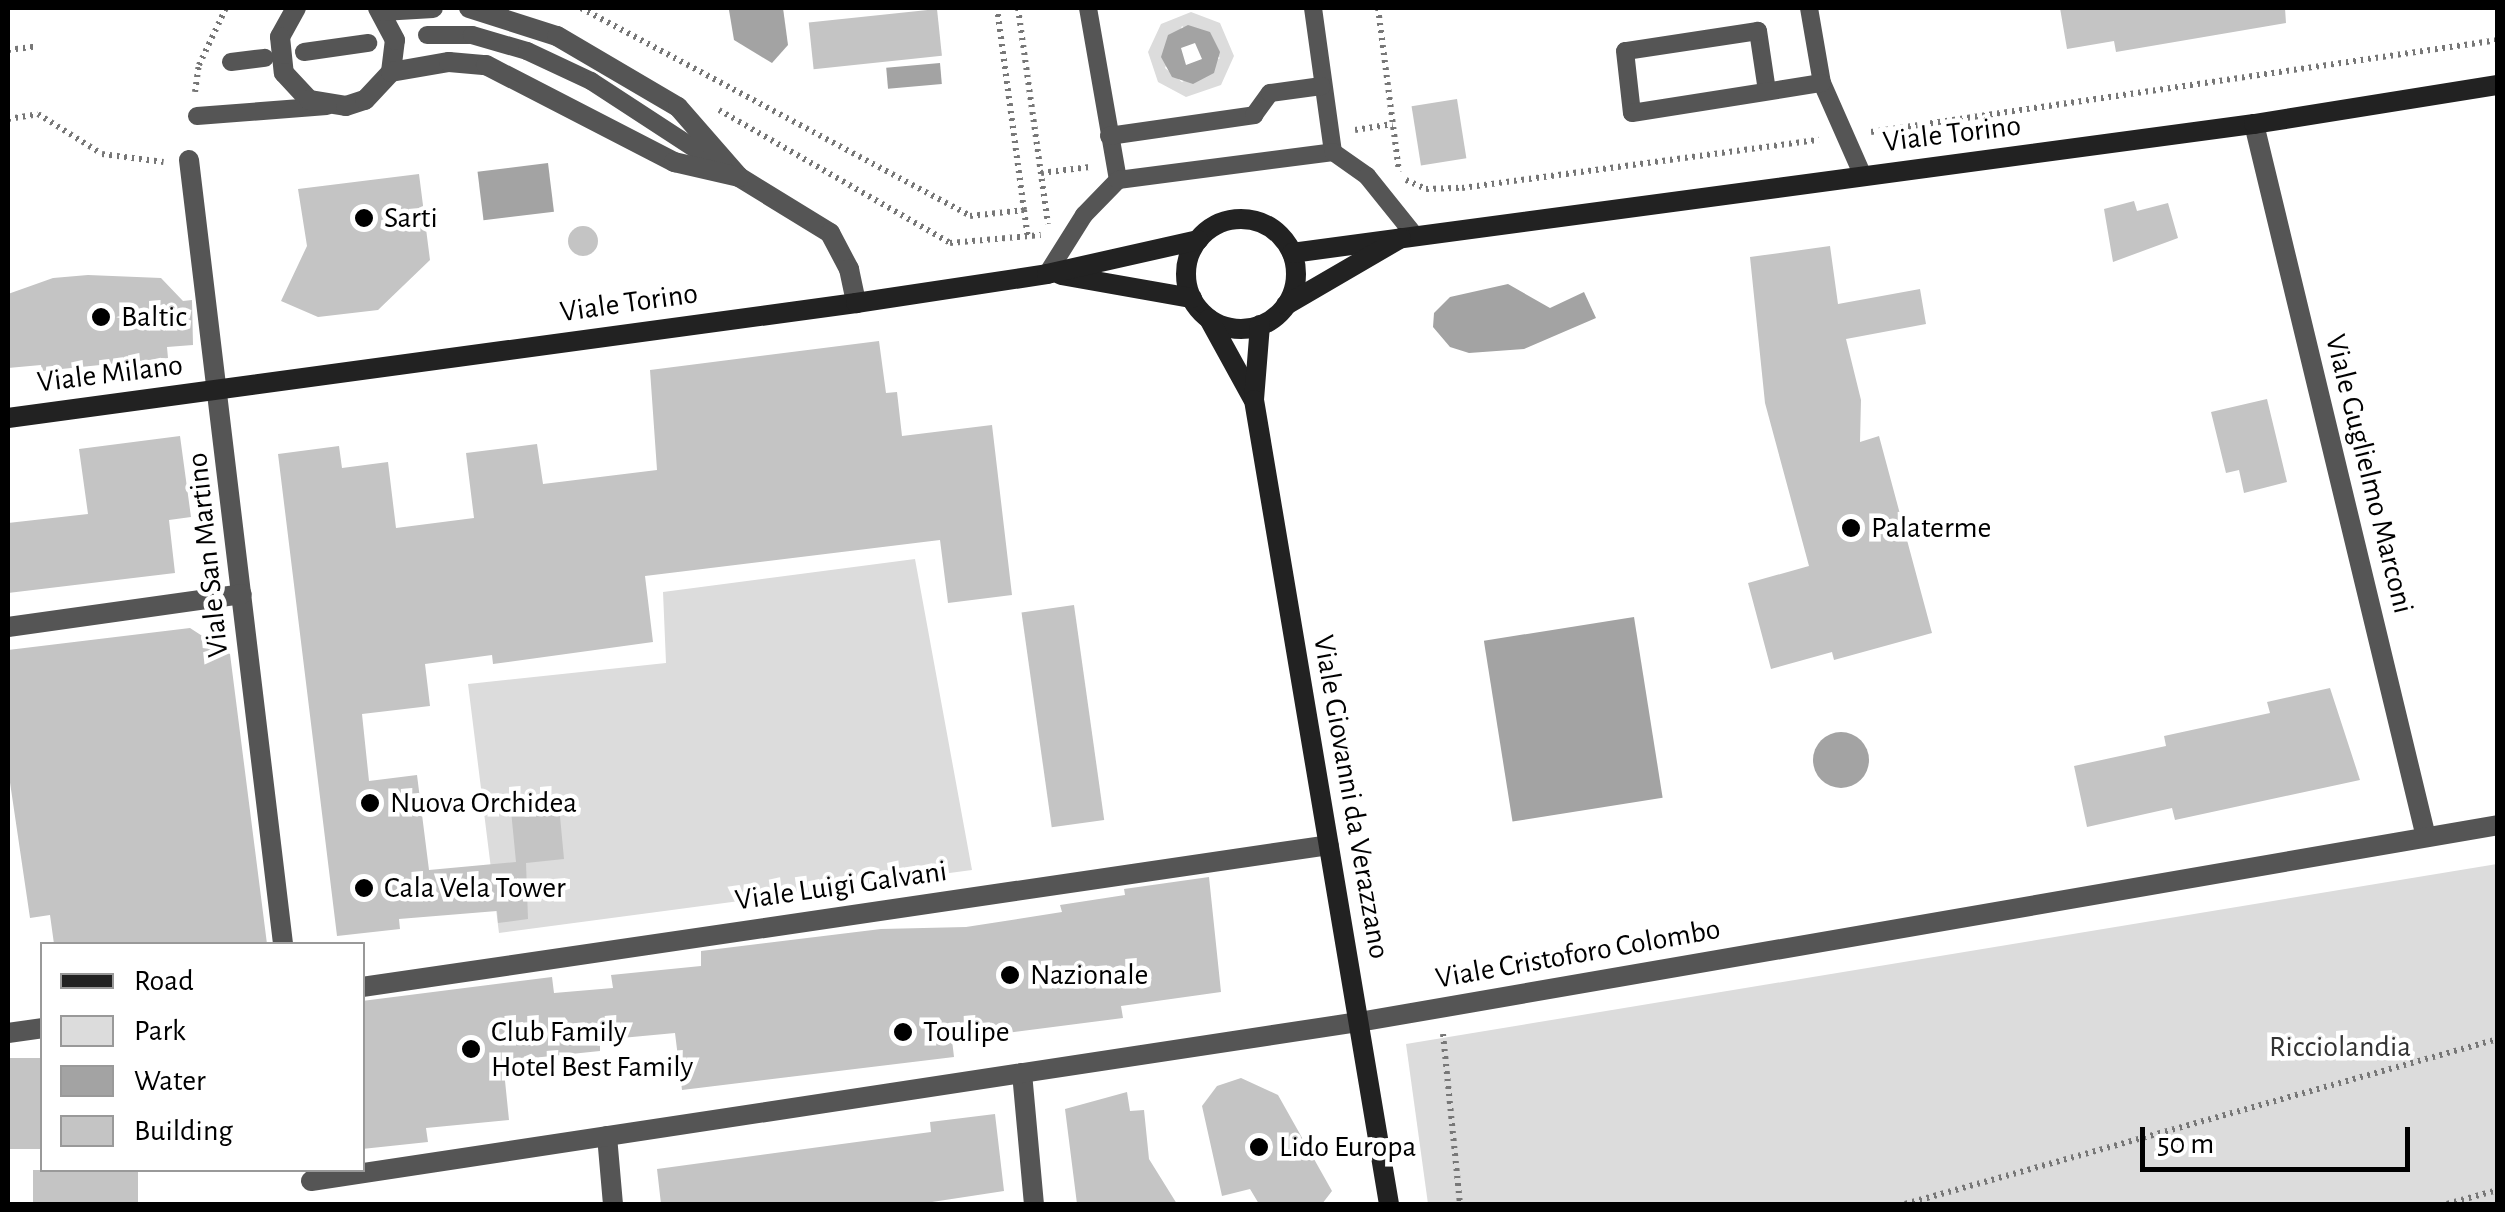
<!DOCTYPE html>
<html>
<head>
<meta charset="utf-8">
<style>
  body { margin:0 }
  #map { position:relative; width:2505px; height:1212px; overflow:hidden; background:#fff; font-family:"Alegreya Sans",sans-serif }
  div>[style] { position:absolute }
  .green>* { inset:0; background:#dcdcdc }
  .water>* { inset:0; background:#a3a3a3; transform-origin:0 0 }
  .round { border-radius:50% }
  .building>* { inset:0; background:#c4c4c4; transform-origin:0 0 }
  .path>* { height:6px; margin-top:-3px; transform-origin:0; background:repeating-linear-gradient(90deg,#777 0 2.5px,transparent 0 7.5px) }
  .lane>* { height:18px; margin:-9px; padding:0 9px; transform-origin:9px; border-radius:9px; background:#555 }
  .street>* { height:20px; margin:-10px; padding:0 10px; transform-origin:10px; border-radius:10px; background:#555 }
  .secondary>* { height:20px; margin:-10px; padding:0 10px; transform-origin:10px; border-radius:10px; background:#222 }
  .secondary>.ring { margin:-10px; padding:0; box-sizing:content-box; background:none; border:20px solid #222; border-radius:50% }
  .dots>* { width:28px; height:28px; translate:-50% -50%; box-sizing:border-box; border:5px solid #fff; border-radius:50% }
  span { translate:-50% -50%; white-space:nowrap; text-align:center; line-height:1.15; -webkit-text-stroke:9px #fff; paint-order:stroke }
  .street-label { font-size:30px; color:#000 }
  .poi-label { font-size:30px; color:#000 }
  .left { translate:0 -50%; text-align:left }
  .park-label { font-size:30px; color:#333 }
  .frame { position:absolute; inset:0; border:10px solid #000; pointer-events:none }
  .legend { position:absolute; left:40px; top:942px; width:325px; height:230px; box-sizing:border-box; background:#fff; border:2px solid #999; margin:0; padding:12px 18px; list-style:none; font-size:30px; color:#000 }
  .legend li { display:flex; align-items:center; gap:20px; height:50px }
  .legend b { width:50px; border:2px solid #999 }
  .scale { position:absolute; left:2140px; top:1127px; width:270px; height:45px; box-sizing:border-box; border:5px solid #000; border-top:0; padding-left:12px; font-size:30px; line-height:35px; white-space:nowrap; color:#000; -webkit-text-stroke:8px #fff; paint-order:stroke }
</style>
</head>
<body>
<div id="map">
  <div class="green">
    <i style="clip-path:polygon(evenodd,1191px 12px,1220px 23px,1234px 56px,1221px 85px,1186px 97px,1158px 82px,1148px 52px,1161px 24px,1191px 12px,1182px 26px,1220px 58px,1182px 82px,1165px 68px,1182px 26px)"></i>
    <i style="clip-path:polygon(915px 559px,972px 870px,499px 933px,468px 684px,666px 663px,663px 592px)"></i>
    <i style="clip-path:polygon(2497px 864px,2497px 1204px,1428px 1204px,1406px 1044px)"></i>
  </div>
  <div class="water">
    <i style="clip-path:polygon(783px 8px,788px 45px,772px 63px,734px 40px,729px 10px)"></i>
    <i style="clip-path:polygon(evenodd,1188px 25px,1210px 32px,1220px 52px,1214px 73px,1193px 84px,1172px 77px,1161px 57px,1168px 35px,1188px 25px,1195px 43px,1202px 59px,1186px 65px,1181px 48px,1195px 43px)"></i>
    <i style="left:940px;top:63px;width:21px;height:54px;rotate:85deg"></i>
    <i style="left:548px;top:163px;width:49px;height:71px;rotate:83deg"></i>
    <i style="clip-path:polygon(1508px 284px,1550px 308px,1584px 292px,1596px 318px,1524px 349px,1469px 353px,1450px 347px,1433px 327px,1434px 313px,1450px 297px)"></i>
    <i style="left:1634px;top:617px;width:183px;height:152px;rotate:81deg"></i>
    <i class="round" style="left:1813px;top:732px;width:56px;height:56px"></i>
  </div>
  <div class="building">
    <i style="clip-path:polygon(2060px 8px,2285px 8px,2286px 23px,2116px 52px,2114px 41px,2067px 49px)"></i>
    <i style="left:937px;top:9px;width:47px;height:129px;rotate:84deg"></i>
    <i style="left:1457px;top:99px;width:60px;height:46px;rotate:81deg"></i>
    <i style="clip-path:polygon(419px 174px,430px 260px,378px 310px,318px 317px,281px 301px,307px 246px,298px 189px)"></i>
    <i style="clip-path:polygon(2134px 201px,2137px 211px,2168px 203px,2178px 238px,2113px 262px,2104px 209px)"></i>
    <i class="round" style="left:568px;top:226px;width:30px;height:30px"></i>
    <i style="clip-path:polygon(1830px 246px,1838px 304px,1920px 289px,1926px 324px,1846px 339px,1861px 400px,1860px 442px,1879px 436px,1932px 633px,1834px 660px,1832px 652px,1771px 669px,1748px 583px,1809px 566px,1765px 403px,1750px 257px)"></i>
    <i style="clip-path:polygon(88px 275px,161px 278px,183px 301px,192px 300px,193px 345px,167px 347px,168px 358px,42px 371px,41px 365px,8px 368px,8px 294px,53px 278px)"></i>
    <i style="clip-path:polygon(879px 341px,886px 393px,897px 392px,902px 436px,992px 425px,1012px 595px,948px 603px,940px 540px,645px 576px,653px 642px,493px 664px,492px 655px,425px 664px,430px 706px,362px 714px,369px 781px,417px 775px,429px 870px,516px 862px,510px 800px,558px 795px,564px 859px,526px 863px,528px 919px,498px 923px,497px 911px,399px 919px,400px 929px,337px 936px,278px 454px,339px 446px,342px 468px,388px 462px,396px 528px,474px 518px,466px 453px,537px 444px,543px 484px,657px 470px,650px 370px)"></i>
    <i style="clip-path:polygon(2267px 399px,2287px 482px,2244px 493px,2239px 470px,2226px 473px,2211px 412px)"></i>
    <i style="clip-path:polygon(180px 436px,191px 517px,169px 520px,175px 573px,8px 593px,8px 523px,88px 514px,79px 449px)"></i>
    <i style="left:1074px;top:605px;width:217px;height:53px;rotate:82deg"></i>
    <i style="clip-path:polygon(190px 628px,230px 654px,267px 944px,54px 944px,50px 915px,30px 918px,8px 769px,8px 650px)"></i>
    <i style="clip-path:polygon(2330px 688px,2360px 780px,2175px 820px,2172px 808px,2087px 827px,2074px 766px,2166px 746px,2164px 736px,2270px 713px,2267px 702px)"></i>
    <i style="clip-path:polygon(1209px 877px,1221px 992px,1121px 1006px,1123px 1018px,952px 1040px,954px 1057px,682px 1090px,675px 1033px,600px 1040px,600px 1051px,503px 1061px,509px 1120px,426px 1128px,428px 1142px,362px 1149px,362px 1001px,552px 977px,554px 993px,613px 988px,611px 975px,701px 966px,701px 951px,881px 929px,966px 927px,1062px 912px,1060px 905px,1125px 895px,1124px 889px)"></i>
    <i style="left:42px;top:1058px;width:91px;height:34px;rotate:90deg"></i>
    <i style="clip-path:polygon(1241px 1078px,1278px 1095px,1332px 1191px,1322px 1204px,1259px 1204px,1250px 1189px,1222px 1196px,1202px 1106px,1217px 1086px)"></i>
    <i style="clip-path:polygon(1127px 1092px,1130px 1111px,1144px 1110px,1149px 1159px,1177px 1204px,1077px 1204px,1065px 1109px)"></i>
    <i style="clip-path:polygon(995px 1114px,1004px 1191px,919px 1204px,661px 1204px,657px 1169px,931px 1132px,930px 1122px)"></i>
    <i style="left:33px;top:1170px;width:105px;height:34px"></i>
  </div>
  <div class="path">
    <i style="left:581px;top:8px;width:441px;rotate:28.1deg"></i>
    <i style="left:970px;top:216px;width:54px;rotate:-6.3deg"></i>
    <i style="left:1024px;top:210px;width:204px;rotate:-97.6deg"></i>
    <i style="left:1018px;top:8px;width:218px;rotate:82.1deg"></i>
    <i style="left:1378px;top:8px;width:165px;rotate:82.7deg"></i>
    <i style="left:8px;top:50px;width:26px;rotate:-7deg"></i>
    <i style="left:195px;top:92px;width:27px;rotate:-82deg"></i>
    <i style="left:199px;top:65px;width:63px;rotate:-64.7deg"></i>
    <i style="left:719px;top:110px;width:267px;rotate:29.9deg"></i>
    <i style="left:950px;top:243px;width:91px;rotate:-5deg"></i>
    <i style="left:8px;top:119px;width:30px;rotate:-9deg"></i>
    <i style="left:38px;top:114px;width:75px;rotate:32deg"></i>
    <i style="left:102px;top:154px;width:62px;rotate:7.5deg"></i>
    <i style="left:1355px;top:130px;width:38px;rotate:-9deg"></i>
    <i style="left:1871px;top:132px;width:634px;rotate:-8.35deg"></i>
    <i style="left:1041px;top:173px;width:49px;rotate:-7deg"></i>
    <i style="left:1406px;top:180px;width:22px;rotate:24deg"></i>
    <i style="left:1426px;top:189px;width:36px;rotate:-2deg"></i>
    <i style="left:1462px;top:188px;width:360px;rotate:-7.7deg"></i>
    <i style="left:1024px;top:210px;width:29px;rotate:82deg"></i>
    <i style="left:1443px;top:1034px;width:171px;rotate:84.3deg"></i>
    <i style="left:1905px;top:1204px;width:616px;rotate:-15.55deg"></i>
    <i style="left:2447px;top:1204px;width:53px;rotate:-15.4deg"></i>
  </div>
  <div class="lane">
    <i style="left:1088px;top:8px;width:175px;rotate:80.1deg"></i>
    <i style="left:1313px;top:8px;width:145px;rotate:82.1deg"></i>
    <i style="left:1809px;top:8px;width:76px;rotate:80.2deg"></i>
    <i style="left:1822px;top:83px;width:102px;rotate:66.2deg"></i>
    <i style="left:427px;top:35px;width:45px"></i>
    <i style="left:472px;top:35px;width:57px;rotate:16.2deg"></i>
    <i style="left:527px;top:51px;width:71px;rotate:25.1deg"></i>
    <i style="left:591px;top:81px;width:161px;rotate:33.1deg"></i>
    <i style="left:304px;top:52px;width:65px;rotate:-8deg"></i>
    <i style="left:231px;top:62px;width:34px;rotate:-7deg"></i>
    <i style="left:1767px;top:91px;width:61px;rotate:-98.5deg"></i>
    <i style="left:1758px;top:31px;width:134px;rotate:171.4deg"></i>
    <i style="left:1625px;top:51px;width:62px;rotate:83.6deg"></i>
    <i style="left:1632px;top:113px;width:192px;rotate:-9deg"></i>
    <i style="left:197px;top:116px;width:130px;rotate:-4.4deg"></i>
    <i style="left:1109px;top:136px;width:147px;rotate:-8.2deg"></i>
    <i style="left:1254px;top:115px;width:27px;rotate:-54deg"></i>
    <i style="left:1270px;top:93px;width:52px;rotate:-7.7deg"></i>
    <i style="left:1047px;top:274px;width:70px;rotate:-57.9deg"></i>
    <i style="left:1084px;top:215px;width:49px;rotate:-45.8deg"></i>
    <i style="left:1118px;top:180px;width:217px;rotate:-7.4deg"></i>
    <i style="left:1333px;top:152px;width:42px;rotate:35.2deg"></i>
    <i style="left:1367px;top:176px;width:72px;rotate:51.2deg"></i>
  </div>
  <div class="street">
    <i style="left:296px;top:8px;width:33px;rotate:119deg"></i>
    <i style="left:280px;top:37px;width:36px;rotate:84deg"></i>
    <i style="left:284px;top:73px;width:37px;rotate:47deg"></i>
    <i style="left:309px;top:100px;width:37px;rotate:9deg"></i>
    <i style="left:346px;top:106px;width:20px;rotate:-18deg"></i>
    <i style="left:365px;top:100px;width:38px;rotate:-47deg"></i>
    <i style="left:391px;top:72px;width:32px;rotate:-83deg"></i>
    <i style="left:395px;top:40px;width:36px;rotate:-118deg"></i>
    <i style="left:469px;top:8px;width:92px;rotate:17.7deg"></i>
    <i style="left:557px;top:36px;width:140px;rotate:30.4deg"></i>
    <i style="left:678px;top:107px;width:93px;rotate:48.9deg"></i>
    <i style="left:739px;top:177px;width:107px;rotate:31.6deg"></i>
    <i style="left:830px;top:233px;width:41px;rotate:62.2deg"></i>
    <i style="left:849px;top:269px;width:35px;rotate:78deg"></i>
    <i style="left:382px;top:11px;width:51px;rotate:-3.4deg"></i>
    <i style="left:391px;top:72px;width:59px;rotate:-9.8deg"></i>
    <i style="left:449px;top:62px;width:37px;rotate:5deg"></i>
    <i style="left:486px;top:65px;width:212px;rotate:27.3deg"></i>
    <i style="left:674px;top:162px;width:67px;rotate:13deg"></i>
    <i style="left:2254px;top:124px;width:733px;rotate:76.44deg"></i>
    <i style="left:189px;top:160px;width:790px;rotate:83.16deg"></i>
    <i style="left:8px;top:627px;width:236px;rotate:-8deg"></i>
    <i style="left:362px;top:987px;width:977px;rotate:-8.35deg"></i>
    <i style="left:8px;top:1033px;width:34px;rotate:-8deg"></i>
    <i style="left:1022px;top:1073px;width:132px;rotate:84.8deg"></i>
    <i style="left:607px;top:1136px;width:68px;rotate:85deg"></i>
    <i style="left:311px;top:1181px;width:1060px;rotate:-8.63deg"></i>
    <i style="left:1359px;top:1022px;width:1156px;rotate:-9.81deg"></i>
  </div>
  <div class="secondary">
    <i class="ring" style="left:1186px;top:219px;width:90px;height:90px"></i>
    <i style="left:1292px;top:253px;width:971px;rotate:-7.64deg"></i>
    <i style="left:2254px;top:124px;width:247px;rotate:-9.1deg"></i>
    <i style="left:1061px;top:275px;width:133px;rotate:10deg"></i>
    <i style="left:1286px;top:305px;width:133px;rotate:-30.2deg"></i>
    <i style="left:1209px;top:319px;width:91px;rotate:61.2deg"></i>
    <i style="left:1260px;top:325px;width:75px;rotate:94.6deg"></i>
    <i style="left:1254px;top:400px;width:815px;rotate:80.47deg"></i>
    <i style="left:8px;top:418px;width:856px;rotate:-7.72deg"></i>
    <i style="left:856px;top:303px;width:193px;rotate:-8.6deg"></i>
    <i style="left:1047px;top:274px;width:155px;rotate:-12.7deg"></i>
  </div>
  <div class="dots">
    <i style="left:364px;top:218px;background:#000"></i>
    <i style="left:101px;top:317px;background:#000"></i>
    <i style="left:1851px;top:528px;background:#000"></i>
    <i style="left:370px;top:803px;background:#000"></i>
    <i style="left:364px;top:888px;background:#000"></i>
    <i style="left:1010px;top:975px;background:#000"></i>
    <i style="left:903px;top:1032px;background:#000"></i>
    <i style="left:471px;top:1049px;background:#000"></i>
    <i style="left:1259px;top:1147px;background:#000"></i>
  </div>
  <div class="street-label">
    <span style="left:1952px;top:134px;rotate:-7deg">Viale Torino</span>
    <span style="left:629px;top:303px;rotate:-8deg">Viale Torino</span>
    <span style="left:110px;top:374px;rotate:-7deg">Viale Milano</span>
    <span style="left:2369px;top:474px;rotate:76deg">Viale Guglielmo Marconi</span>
    <span style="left:208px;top:555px;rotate:-96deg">Viale San Martino</span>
    <span style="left:1351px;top:797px;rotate:80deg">Viale Giovanni da Verazzano</span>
    <span style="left:841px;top:886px;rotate:-8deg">Viale Luigi Galvani</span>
    <span style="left:1578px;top:954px;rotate:-10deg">Viale Cristoforo Colombo</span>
  </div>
  <div class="poi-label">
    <span class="left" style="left:384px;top:218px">Sarti</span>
    <span class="left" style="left:121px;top:317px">Baltic</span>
    <span class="left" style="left:1871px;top:528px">Palaterme</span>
    <span class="left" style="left:390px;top:803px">Nuova Orchidea</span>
    <span class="left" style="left:384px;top:888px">Cala Vela Tower</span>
    <span class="left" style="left:1030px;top:975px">Nazionale</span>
    <span class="left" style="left:491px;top:1049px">Club Family<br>Hotel Best Family</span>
    <span class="left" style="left:923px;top:1032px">Toulipe</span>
    <span class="left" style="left:1279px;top:1147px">Lido Europa</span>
  </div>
  <div class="park-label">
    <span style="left:2340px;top:1047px">Ricciolandia</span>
  </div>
  <div class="frame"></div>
  <ul class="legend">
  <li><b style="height:12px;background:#222"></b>Road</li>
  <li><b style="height:28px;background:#dcdcdc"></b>Park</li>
  <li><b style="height:28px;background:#a3a3a3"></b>Water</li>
  <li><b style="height:28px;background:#c4c4c4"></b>Building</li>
  </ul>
  <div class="scale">50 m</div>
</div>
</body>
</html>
